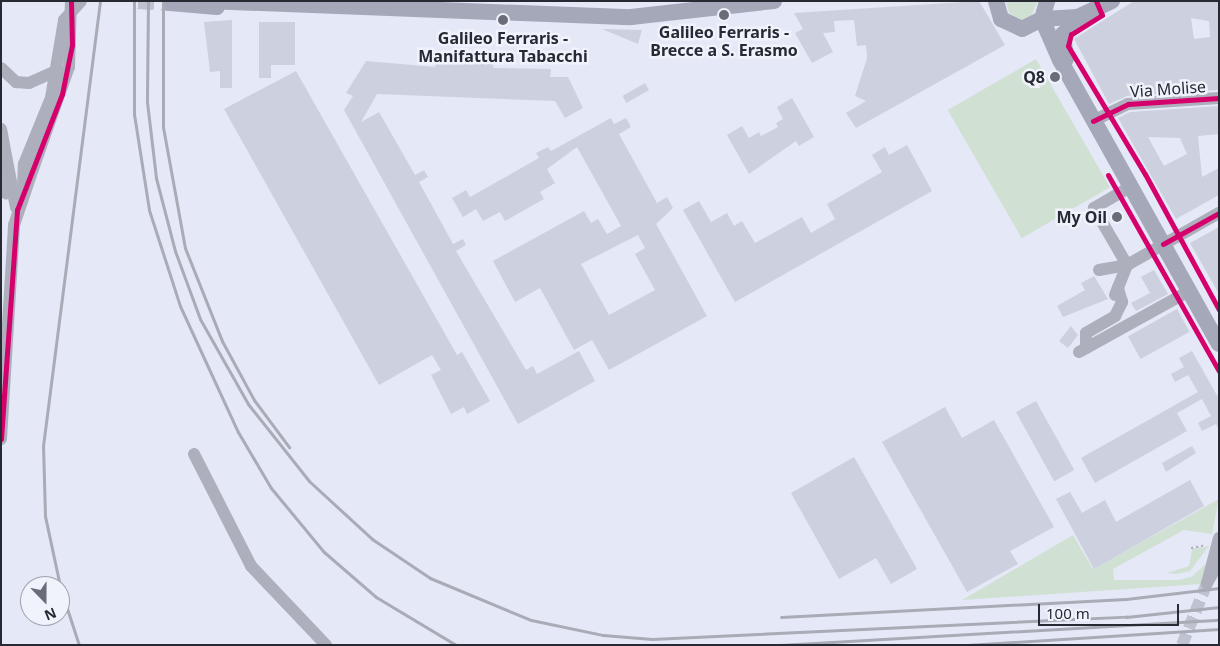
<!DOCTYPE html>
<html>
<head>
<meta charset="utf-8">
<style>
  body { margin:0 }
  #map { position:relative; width:1220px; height:646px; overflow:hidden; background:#e5e8f6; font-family:"Noto Sans",sans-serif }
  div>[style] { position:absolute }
  .green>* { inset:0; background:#d0e1d4; transform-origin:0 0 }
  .building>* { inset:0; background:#cdd0de; transform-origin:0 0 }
  .minor-tunnel>* { height:12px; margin-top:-6px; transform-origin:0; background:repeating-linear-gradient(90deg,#bfc2cf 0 12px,transparent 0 18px) }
  .major-tunnel>* { height:16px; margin-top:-8px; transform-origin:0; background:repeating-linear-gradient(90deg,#bfc2cf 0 16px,transparent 0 24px) }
  .path>* { height:2px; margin-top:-1px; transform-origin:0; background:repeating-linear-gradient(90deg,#aaacb8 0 2.5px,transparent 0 5px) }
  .minor>* { height:12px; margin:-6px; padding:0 6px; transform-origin:6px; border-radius:6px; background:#adafbd }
  .major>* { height:16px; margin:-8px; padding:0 8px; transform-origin:8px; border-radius:8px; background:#a5a8b8 }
  .rail>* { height:3px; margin:-1.5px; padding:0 1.5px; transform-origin:1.5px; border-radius:1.5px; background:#a9abb6 }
  .minor-bridge>* { height:12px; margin:-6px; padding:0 6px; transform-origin:6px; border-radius:6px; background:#adafbd }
  .cycleway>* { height:5px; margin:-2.5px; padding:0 2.5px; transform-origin:2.5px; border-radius:2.5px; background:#d6006c }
  .dots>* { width:14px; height:14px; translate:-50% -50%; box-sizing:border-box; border:2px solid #f0f2fc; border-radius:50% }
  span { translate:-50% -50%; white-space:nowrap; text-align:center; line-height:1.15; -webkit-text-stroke:5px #f0f2fc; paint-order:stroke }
  .poi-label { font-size:16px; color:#282a33; font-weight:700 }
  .right { translate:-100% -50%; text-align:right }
  .street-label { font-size:16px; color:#282a33 }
  .frame { position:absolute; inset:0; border:2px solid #282a33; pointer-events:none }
  .north { position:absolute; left:20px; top:576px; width:50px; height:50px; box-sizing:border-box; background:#f0f2fc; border:1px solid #a0a2ac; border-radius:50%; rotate:158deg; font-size:14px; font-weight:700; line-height:20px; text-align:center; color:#282a33 }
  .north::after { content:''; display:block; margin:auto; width:18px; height:22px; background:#6a6c77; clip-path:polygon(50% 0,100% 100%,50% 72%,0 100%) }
  .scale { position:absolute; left:1038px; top:604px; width:141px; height:22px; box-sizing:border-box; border:2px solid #282a33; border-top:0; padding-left:6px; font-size:15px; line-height:18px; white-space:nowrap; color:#282a33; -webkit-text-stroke:4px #f0f2fc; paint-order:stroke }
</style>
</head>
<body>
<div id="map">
  <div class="green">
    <i style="clip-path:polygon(1006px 1px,1037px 1px,1037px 3px,1031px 16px,1022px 20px,1009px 13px)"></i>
    <i style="left:1036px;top:59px;width:148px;height:102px;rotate:60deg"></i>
    <i style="clip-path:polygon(1219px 499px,1212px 534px,1184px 530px,1113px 569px,1114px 580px,1178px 580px,1191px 577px,1206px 564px,1201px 584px,962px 600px,1073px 535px,1093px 569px)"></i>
    <i style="clip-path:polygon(1209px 546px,1190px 571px,1177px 574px,1167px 573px,1189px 566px,1192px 549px)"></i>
  </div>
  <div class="building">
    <i style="clip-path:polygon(979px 1px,1005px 45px,856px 128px,846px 113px,866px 101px,855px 96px,867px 58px,866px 45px,857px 46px,854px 20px,834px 21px,835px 32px,823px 33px,833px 52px,812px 63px,795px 33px,803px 29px,794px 13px)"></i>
    <i style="clip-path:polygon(evenodd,1134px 1px,1219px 1px,1219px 90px,1127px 96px,1109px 104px,1074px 39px,1134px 1px,1191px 18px,1209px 21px,1210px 37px,1194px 39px,1191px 18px)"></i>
    <i style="clip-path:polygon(232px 20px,232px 88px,220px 88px,220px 71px,210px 72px,204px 22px)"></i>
    <i style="clip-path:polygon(259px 22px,295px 22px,295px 65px,271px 65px,271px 78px,259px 78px)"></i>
    <i style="clip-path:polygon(602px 29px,642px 30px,638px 44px)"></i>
    <i style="clip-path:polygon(366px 61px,435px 67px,436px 63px,494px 63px,493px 68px,551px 69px,550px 77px,568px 77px,583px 108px,565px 118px,555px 101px,377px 94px,361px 122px,379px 112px,415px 175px,424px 170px,428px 177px,419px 182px,453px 244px,463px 239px,466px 245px,456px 251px,526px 370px,533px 366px,537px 374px,579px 351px,595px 381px,518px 424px,344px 110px,353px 96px,346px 93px)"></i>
    <i style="clip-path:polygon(296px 71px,457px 355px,462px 352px,490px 401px,467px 414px,464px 407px,451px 414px,431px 375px,441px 370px,432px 355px,379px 385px,224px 109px)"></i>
    <i style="left:645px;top:83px;width:8px;height:26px;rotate:60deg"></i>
    <i style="clip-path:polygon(792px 98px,814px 137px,799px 146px,796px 141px,749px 174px,727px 135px,742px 126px,749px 138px,759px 132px,761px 136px,778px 127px,776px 123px,783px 119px,777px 107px)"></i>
    <i style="clip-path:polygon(evenodd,1219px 106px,1219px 134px,1198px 136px,1202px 177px,1219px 168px,1219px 195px,1176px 219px,1118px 118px,1130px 112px,1219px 106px,1148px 137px,1180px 138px,1187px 154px,1164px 166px,1148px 137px)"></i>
    <i style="clip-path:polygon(evenodd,611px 118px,614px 124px,626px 118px,631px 127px,619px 134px,657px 203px,667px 197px,673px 208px,656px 224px,707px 316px,609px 370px,592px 340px,574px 350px,540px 288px,515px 302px,493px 261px,584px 211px,591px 223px,598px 219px,607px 234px,621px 226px,577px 147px,547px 169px,555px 183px,540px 192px,544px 199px,505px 221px,500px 212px,483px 221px,476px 209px,463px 217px,452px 198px,466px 190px,470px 197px,539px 158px,536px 153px,548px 147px,551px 151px,611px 118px,638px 235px,645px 248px,635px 254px,655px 290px,609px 315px,581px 264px,638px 235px)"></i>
    <i style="clip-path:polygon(907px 145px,932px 191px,735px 302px,683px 210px,699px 201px,711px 222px,727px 213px,734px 226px,742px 221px,755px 243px,802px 217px,811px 233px,835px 219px,827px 204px,882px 172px,872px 155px,885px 147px,889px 155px)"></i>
    <i style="clip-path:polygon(1219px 227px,1219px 294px,1190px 243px)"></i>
    <i style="clip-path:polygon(1154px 270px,1168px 294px,1136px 311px,1131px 303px,1150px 293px,1141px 277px)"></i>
    <i style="clip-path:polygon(1094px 276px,1108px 299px,1063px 317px,1057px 306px,1085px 290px,1081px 283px)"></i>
    <i style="left:1177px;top:309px;width:26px;height:56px;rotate:61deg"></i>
    <i style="clip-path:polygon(1071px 326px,1078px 335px,1068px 348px,1059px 341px)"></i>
    <i style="clip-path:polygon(1192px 351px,1219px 399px,1219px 429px,1216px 424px,1202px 431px,1198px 423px,1211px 416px,1202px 399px,1177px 413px,1187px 431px,1095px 483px,1081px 458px,1198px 392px,1188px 375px,1175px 382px,1171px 374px,1184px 367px,1179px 358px)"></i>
    <i style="left:1036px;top:401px;width:79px;height:23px;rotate:61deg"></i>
    <i style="clip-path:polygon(945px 407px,962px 438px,994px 420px,1054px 527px,1010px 551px,1018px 564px,967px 592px,882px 442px)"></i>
    <i style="clip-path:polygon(1192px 446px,1196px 453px,1166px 472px,1162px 463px)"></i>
    <i style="clip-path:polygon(854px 457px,917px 569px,891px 584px,876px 558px,839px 579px,791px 493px)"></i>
    <i style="clip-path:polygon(1190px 480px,1204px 506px,1094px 569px,1056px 499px,1070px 492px,1082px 513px,1105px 500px,1116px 522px)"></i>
  </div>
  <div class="minor-tunnel">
    <i style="left:1182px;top:645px;width:67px;rotate:-68deg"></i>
  </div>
  <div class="major-tunnel">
    <i style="left:138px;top:1px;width:32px;rotate:4deg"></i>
  </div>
  <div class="path">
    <i style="left:1191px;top:548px;width:15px;rotate:-11deg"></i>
  </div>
  <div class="minor">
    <i style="left:1px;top:68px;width:21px;rotate:43deg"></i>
    <i style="left:16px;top:82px;width:13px;rotate:4deg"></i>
    <i style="left:29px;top:83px;width:32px;rotate:-24deg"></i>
    <i style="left:1093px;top:121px;width:39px;rotate:-26deg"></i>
    <i style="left:1128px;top:104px;width:91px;rotate:-3.8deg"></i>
    <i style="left:1px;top:129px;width:80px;rotate:79.2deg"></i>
    <i style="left:1px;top:169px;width:25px;rotate:78deg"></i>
    <i style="left:1130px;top:187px;width:42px;rotate:149.7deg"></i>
    <i style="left:1094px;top:208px;width:66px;rotate:59.9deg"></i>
    <i style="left:1127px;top:265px;width:106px;rotate:-29.5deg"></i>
    <i style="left:23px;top:189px;width:25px;rotate:-88deg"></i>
    <i style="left:24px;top:164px;width:71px;rotate:-67.8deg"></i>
    <i style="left:51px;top:98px;width:79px;rotate:-80.5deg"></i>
    <i style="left:64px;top:20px;width:25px;rotate:-48deg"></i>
    <i style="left:1099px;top:270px;width:28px;rotate:-10deg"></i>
    <i style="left:1115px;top:295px;width:32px;rotate:-68deg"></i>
    <i style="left:1086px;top:348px;width:15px;rotate:-90deg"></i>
    <i style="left:1086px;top:333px;width:34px;rotate:-30deg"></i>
    <i style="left:1115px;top:316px;width:16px;rotate:-63deg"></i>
    <i style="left:1122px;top:302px;width:15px;rotate:-106deg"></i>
    <i style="left:1079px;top:352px;width:126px;rotate:-29deg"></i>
    <i style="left:1px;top:439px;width:214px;rotate:-86.5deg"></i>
    <i style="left:14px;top:225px;width:59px;rotate:-71.3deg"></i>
    <i style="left:194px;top:454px;width:126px;rotate:63deg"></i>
    <i style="left:251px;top:566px;width:109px;rotate:46.5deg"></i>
    <i style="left:1219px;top:538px;width:47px;rotate:104.9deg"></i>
    <i style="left:1207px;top:583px;width:24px;rotate:-60deg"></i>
  </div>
  <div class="major">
    <i style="left:207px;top:1px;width:424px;rotate:2.2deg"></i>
    <i style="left:631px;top:17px;width:144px;rotate:-6.4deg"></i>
    <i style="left:996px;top:1px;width:19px;rotate:74deg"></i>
    <i style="left:1001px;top:19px;width:23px;rotate:25deg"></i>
    <i style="left:1022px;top:29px;width:22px;rotate:-27deg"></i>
    <i style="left:1042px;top:19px;width:19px;rotate:-74deg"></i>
    <i style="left:1112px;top:1px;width:38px;rotate:155deg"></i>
    <i style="left:1078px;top:17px;width:36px;rotate:177deg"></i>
    <i style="left:1042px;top:19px;width:45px;rotate:66.3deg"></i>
    <i style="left:1060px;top:60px;width:325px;rotate:60.8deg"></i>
    <i style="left:170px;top:3px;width:47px;rotate:4.9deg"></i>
    <i style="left:1066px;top:59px;width:25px;rotate:-97deg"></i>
    <i style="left:1063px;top:34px;width:27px;rotate:-34deg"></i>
  </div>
  <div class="rail">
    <i style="left:134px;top:1px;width:113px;rotate:90deg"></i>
    <i style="left:134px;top:114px;width:97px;rotate:81.1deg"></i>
    <i style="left:149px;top:210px;width:101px;rotate:72.1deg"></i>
    <i style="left:180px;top:306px;width:139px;rotate:65.3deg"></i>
    <i style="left:238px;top:432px;width:65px;rotate:59.5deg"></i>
    <i style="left:271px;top:488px;width:83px;rotate:50.4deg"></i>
    <i style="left:324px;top:552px;width:69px;rotate:40.9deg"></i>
    <i style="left:376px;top:597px;width:93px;rotate:31deg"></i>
    <i style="left:148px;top:1px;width:101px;rotate:90.6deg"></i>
    <i style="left:147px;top:102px;width:77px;rotate:83.2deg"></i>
    <i style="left:156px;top:178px;width:75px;rotate:75.4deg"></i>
    <i style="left:175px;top:251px;width:72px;rotate:69.8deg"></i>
    <i style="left:200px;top:319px;width:98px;rotate:60.5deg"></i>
    <i style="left:248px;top:404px;width:98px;rotate:51.6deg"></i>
    <i style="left:309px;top:481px;width:86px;rotate:42.6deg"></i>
    <i style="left:372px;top:539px;width:70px;rotate:33.9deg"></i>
    <i style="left:430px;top:578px;width:109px;rotate:22.6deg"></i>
    <i style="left:531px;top:620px;width:74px;rotate:11.8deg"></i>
    <i style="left:603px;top:635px;width:49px;rotate:4.7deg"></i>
    <i style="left:652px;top:639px;width:475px;rotate:-2.7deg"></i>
    <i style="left:1126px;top:617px;width:94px;rotate:-6.1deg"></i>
    <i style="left:163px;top:1px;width:126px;rotate:90deg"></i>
    <i style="left:163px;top:127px;width:123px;rotate:79.7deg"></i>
    <i style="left:185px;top:248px;width:100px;rotate:68.3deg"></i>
    <i style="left:222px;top:341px;width:67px;rotate:61.5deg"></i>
    <i style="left:254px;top:400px;width:59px;rotate:53.3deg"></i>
    <i style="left:60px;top:586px;width:72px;rotate:-102.1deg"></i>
    <i style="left:45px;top:516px;width:70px;rotate:-91.6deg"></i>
    <i style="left:43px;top:446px;width:449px;rotate:-82.7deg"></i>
    <i style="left:60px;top:587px;width:61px;rotate:71.9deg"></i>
    <i style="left:781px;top:617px;width:345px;rotate:-3deg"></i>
    <i style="left:1126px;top:599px;width:94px;rotate:-6.7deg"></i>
    <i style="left:780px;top:645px;width:440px;rotate:-3.3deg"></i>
    <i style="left:967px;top:645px;width:253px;rotate:-3.6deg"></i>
  </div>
  <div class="minor-bridge">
    <i style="left:33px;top:169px;width:108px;rotate:-70.6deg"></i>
    <i style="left:69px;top:67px;width:66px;rotate:-88.3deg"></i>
  </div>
  <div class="cycleway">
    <i style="left:1096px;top:1px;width:15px;rotate:67deg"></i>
    <i style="left:1102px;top:15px;width:36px;rotate:148deg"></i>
    <i style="left:1071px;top:34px;width:12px;rotate:104deg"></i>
    <i style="left:1068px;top:46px;width:149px;rotate:59deg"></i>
    <i style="left:1145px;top:174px;width:155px;rotate:61.4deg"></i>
    <i style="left:1093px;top:121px;width:39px;rotate:-26deg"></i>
    <i style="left:1128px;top:104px;width:91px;rotate:-3.8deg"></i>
    <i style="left:1108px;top:175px;width:225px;rotate:60.5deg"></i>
    <i style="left:1163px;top:244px;width:64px;rotate:-29deg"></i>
    <i style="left:1px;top:439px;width:230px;rotate:-86deg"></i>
    <i style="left:17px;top:210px;width:124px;rotate:-68.8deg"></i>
    <i style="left:62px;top:94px;width:50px;rotate:-78.5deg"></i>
    <i style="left:72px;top:45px;width:44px;rotate:-91.3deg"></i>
  </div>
  <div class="dots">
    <i style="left:724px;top:15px;background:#6a6c77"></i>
    <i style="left:503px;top:20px;background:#6a6c77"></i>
    <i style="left:1055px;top:77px;background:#6a6c77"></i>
    <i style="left:1117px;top:217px;background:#6a6c77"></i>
  </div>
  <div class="poi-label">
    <span style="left:724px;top:41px">Galileo Ferraris -<br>Brecce a S. Erasmo</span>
    <span style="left:503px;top:47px">Galileo Ferraris -<br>Manifattura Tabacchi</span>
    <span class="right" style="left:1045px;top:77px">Q8</span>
    <span class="right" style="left:1107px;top:217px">My Oil</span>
  </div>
  <div class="street-label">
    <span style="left:1168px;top:89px;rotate:-4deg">Via Molise</span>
  </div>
  <div class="frame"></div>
  <div class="north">N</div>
  <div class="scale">100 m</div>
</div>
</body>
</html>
